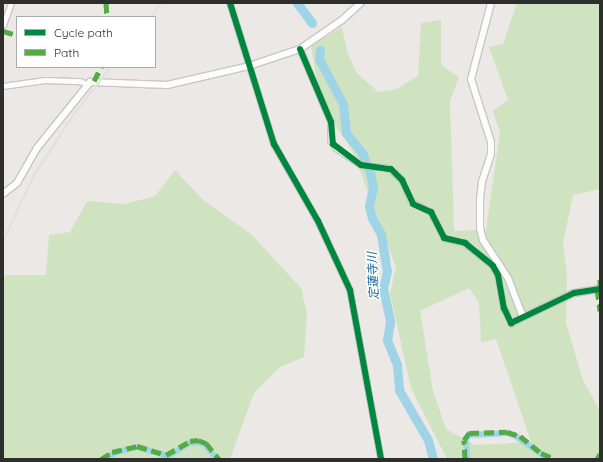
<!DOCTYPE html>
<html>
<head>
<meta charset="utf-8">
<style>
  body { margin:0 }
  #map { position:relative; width:603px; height:462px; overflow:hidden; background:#ebe8e5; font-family:Quicksand,"Noto Sans JP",sans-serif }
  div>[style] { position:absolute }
  .green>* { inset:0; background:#cfe3c1 }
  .canal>* { height:5.5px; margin:-2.75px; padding:0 2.75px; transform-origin:2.75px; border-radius:2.75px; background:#9fd3e6 }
  .river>* { height:9px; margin:-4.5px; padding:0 4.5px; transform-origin:4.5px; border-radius:4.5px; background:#9fd3e6 }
  .roads { filter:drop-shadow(1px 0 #c8c6c7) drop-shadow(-1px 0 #c8c6c7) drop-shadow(0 1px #c8c6c7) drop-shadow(0 -1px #c8c6c7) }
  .street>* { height:4.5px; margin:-2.25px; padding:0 2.25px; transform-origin:2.25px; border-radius:2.25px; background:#fcfcfb }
  .secondary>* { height:6px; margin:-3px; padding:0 3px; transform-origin:3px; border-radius:3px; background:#fcfcfb }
  .rail>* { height:1.5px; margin:-0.75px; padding:0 0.75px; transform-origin:0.75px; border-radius:0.75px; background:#dfe0e1 }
  .quiet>* { height:5px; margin-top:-2.5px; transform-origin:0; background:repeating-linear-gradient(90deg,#54ab44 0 10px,transparent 0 15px) }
  .cycleway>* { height:6px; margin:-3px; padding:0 3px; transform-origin:3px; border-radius:3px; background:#00873e }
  span { translate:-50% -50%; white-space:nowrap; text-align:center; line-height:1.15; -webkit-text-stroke:3px #fff; paint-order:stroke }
  .water-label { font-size:12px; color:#196b97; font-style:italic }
  .frame { position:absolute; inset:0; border:4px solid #2e2e2e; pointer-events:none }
  .legend { position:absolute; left:16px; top:16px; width:140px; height:52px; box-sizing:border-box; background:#fff; border:1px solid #ababab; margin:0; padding:5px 7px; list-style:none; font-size:12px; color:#2e2e2e }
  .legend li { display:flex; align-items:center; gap:8px; height:20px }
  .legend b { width:20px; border:1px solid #ababab }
</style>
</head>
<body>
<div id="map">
  <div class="green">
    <i style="clip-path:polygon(evenodd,517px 3px,600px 3px,600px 189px,573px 195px,563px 243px,567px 277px,566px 323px,583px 380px,600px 411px,600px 459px,447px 459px,411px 388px,390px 294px,396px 267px,353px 152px,327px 112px,316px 75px,311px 46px,342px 27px,347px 52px,356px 72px,378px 92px,397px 89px,418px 76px,421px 23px,441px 20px,441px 65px,459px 77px,450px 101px,454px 231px,486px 230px,500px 132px,493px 111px,508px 100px,489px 47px,503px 44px,517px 3px,469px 288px,479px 303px,481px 342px,496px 339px,531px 442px,475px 445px,446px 429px,433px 391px,420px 311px,469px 288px)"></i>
    <i style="clip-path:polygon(175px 170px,203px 200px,251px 234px,301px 288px,307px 315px,304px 357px,280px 367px,254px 393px,230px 459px,3px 459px,3px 278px,7px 275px,46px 275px,49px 235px,70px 232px,87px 201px,125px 204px,155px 196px)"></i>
  </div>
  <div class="canal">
    <i style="left:104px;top:459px;width:15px;rotate:-28deg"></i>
    <i style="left:117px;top:452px;width:21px;rotate:-14deg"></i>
    <i style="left:137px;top:447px;width:32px;rotate:16deg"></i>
    <i style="left:168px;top:456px;width:26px;rotate:-31deg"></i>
    <i style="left:190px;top:443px;width:7px;rotate:-8deg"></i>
    <i style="left:197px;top:442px;width:8px;rotate:14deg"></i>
    <i style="left:205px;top:444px;width:19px;rotate:51deg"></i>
    <i style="left:467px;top:459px;width:19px;rotate:-93deg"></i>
    <i style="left:466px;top:440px;width:6px;rotate:-59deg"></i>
    <i style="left:469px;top:435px;width:39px;rotate:-3deg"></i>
    <i style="left:508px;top:433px;width:9px;rotate:21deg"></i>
    <i style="left:516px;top:436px;width:40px;rotate:34.9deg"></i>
    <i style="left:599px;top:459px;width:1px;rotate:-45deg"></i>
  </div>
  <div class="river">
    <i style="left:297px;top:3px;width:25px;rotate:53deg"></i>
    <i style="left:320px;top:50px;width:9px;rotate:96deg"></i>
    <i style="left:319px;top:59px;width:51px;rotate:61.9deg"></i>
    <i style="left:343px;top:104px;width:29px;rotate:84deg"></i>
    <i style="left:346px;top:133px;width:26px;rotate:51deg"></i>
    <i style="left:362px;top:153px;width:22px;rotate:68deg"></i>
    <i style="left:370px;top:173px;width:14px;rotate:78deg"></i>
    <i style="left:373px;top:187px;width:19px;rotate:102deg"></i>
    <i style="left:369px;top:206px;width:12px;rotate:76deg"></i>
    <i style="left:372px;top:218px;width:18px;rotate:61deg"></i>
    <i style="left:381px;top:234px;width:37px;rotate:81deg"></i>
    <i style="left:387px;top:271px;width:17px;rotate:103deg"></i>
    <i style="left:383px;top:288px;width:35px;rotate:78deg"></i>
    <i style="left:390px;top:322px;width:18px;rotate:99deg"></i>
    <i style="left:387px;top:340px;width:27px;rotate:68deg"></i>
    <i style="left:397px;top:365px;width:25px;rotate:85deg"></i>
    <i style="left:399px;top:390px;width:58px;rotate:59.9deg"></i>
    <i style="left:428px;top:440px;width:20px;rotate:75deg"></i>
  </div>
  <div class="roads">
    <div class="street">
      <i style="left:230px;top:3px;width:148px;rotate:72.7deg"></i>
      <i style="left:274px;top:144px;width:89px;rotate:60.3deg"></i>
      <i style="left:318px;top:221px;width:76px;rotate:65.1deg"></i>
      <i style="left:350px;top:290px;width:172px;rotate:79.6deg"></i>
      <i style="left:3px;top:25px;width:23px;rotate:-70deg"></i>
      <i style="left:300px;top:49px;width:79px;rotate:67deg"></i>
      <i style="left:331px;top:122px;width:19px;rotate:90deg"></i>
      <i style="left:331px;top:141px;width:9px;rotate:54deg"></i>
      <i style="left:336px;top:148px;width:30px;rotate:34deg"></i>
      <i style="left:361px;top:165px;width:25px;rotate:5deg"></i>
      <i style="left:386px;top:167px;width:11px;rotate:34deg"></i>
      <i style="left:395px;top:173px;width:10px;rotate:45deg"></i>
      <i style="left:402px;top:180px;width:23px;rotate:67deg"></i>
      <i style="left:411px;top:201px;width:23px;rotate:29deg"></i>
      <i style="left:431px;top:212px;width:29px;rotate:63deg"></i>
      <i style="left:444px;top:238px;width:22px;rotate:13deg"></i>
      <i style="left:465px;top:243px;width:36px;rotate:39deg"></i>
      <i style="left:493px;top:266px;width:10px;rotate:61deg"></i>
      <i style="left:498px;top:275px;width:34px;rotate:80deg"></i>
      <i style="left:504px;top:308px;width:17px;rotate:65deg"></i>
      <i style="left:511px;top:323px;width:13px;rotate:-27deg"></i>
      <i style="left:3px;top:86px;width:42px;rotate:-8.1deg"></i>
      <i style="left:45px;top:80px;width:35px;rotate:2deg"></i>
      <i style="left:80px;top:81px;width:8px;rotate:23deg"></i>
    </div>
    <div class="secondary">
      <i style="left:491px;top:3px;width:79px;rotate:104.7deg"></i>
      <i style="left:471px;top:79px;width:66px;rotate:72.4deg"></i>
      <i style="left:491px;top:142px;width:12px;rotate:90deg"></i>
      <i style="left:491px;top:154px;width:28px;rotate:108deg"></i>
      <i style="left:482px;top:181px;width:18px;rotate:96deg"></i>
      <i style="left:480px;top:199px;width:29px;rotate:90deg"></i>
      <i style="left:480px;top:228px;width:12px;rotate:76deg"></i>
      <i style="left:483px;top:240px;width:45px;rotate:56.7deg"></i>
      <i style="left:508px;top:278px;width:42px;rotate:69deg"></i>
      <i style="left:523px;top:317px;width:56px;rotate:-25.2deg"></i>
      <i style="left:574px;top:293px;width:26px;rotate:-9deg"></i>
      <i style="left:3px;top:194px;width:18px;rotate:-38deg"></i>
      <i style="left:17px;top:183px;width:40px;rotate:-60.3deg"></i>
      <i style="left:37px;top:148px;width:85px;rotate:-51.2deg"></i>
      <i style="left:90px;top:82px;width:77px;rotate:2.2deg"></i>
      <i style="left:167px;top:85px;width:84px;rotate:-13deg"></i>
      <i style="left:249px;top:66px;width:54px;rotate:-18.4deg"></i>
      <i style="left:300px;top:49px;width:51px;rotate:-34.6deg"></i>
      <i style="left:342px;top:20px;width:25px;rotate:-42deg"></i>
    </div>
  </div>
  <div class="rail">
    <i style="left:151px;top:17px;width:18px;rotate:-52deg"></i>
    <i style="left:3px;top:241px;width:74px;rotate:-64.5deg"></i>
    <i style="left:35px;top:174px;width:68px;rotate:-57deg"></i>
    <i style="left:72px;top:117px;width:63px;rotate:-52deg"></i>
  </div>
  <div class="quiet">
    <i style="left:106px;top:3px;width:14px;rotate:86deg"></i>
    <i style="left:3px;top:31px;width:15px;rotate:16deg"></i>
    <i style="left:94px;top:81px;width:16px;rotate:-63deg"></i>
    <i style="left:597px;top:289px;width:22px;rotate:82deg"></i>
    <i style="left:600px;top:289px;width:11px;rotate:-90deg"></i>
    <i style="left:101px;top:459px;width:13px;rotate:-32deg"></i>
    <i style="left:112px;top:452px;width:26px;rotate:-13deg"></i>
    <i style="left:137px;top:446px;width:30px;rotate:17deg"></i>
    <i style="left:166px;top:455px;width:28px;rotate:-30deg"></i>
    <i style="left:190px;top:441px;width:8px;rotate:-7deg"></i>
    <i style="left:198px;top:440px;width:9px;rotate:21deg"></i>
    <i style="left:206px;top:443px;width:21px;rotate:51deg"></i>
    <i style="left:465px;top:459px;width:19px;rotate:-93deg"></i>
    <i style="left:464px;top:440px;width:9px;rotate:-54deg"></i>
    <i style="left:469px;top:433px;width:38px;rotate:-2deg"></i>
    <i style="left:507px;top:432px;width:14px;rotate:17deg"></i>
    <i style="left:520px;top:436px;width:27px;rotate:39deg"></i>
    <i style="left:541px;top:453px;width:15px;rotate:23deg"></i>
    <i style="left:597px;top:459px;width:6px;rotate:-59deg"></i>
  </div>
  <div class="cycleway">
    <i style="left:230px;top:3px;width:148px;rotate:72.7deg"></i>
    <i style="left:274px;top:144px;width:89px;rotate:60.3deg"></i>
    <i style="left:318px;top:221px;width:76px;rotate:65.1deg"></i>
    <i style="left:350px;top:290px;width:172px;rotate:79.6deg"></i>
    <i style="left:300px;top:49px;width:79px;rotate:67deg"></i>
    <i style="left:331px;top:122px;width:22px;rotate:85deg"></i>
    <i style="left:333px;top:144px;width:35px;rotate:37deg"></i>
    <i style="left:361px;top:165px;width:30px;rotate:8deg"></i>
    <i style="left:391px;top:169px;width:16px;rotate:45deg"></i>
    <i style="left:402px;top:180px;width:26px;rotate:65deg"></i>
    <i style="left:413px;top:204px;width:20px;rotate:24deg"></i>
    <i style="left:431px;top:212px;width:29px;rotate:63deg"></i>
    <i style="left:444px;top:238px;width:22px;rotate:13deg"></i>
    <i style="left:465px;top:243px;width:36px;rotate:39deg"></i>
    <i style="left:493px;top:266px;width:10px;rotate:61deg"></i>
    <i style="left:498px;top:275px;width:34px;rotate:80deg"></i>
    <i style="left:504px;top:308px;width:17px;rotate:65deg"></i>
    <i style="left:511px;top:323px;width:70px;rotate:-25.5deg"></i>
    <i style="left:574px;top:293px;width:26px;rotate:-9deg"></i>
  </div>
  <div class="water-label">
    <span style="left:373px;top:276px;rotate:-93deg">定蓮寺川</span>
  </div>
  <div class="frame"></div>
  <ul class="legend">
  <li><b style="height:5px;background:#00873e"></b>Cycle path</li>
  <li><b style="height:5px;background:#54ab44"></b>Path</li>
  </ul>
</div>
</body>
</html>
